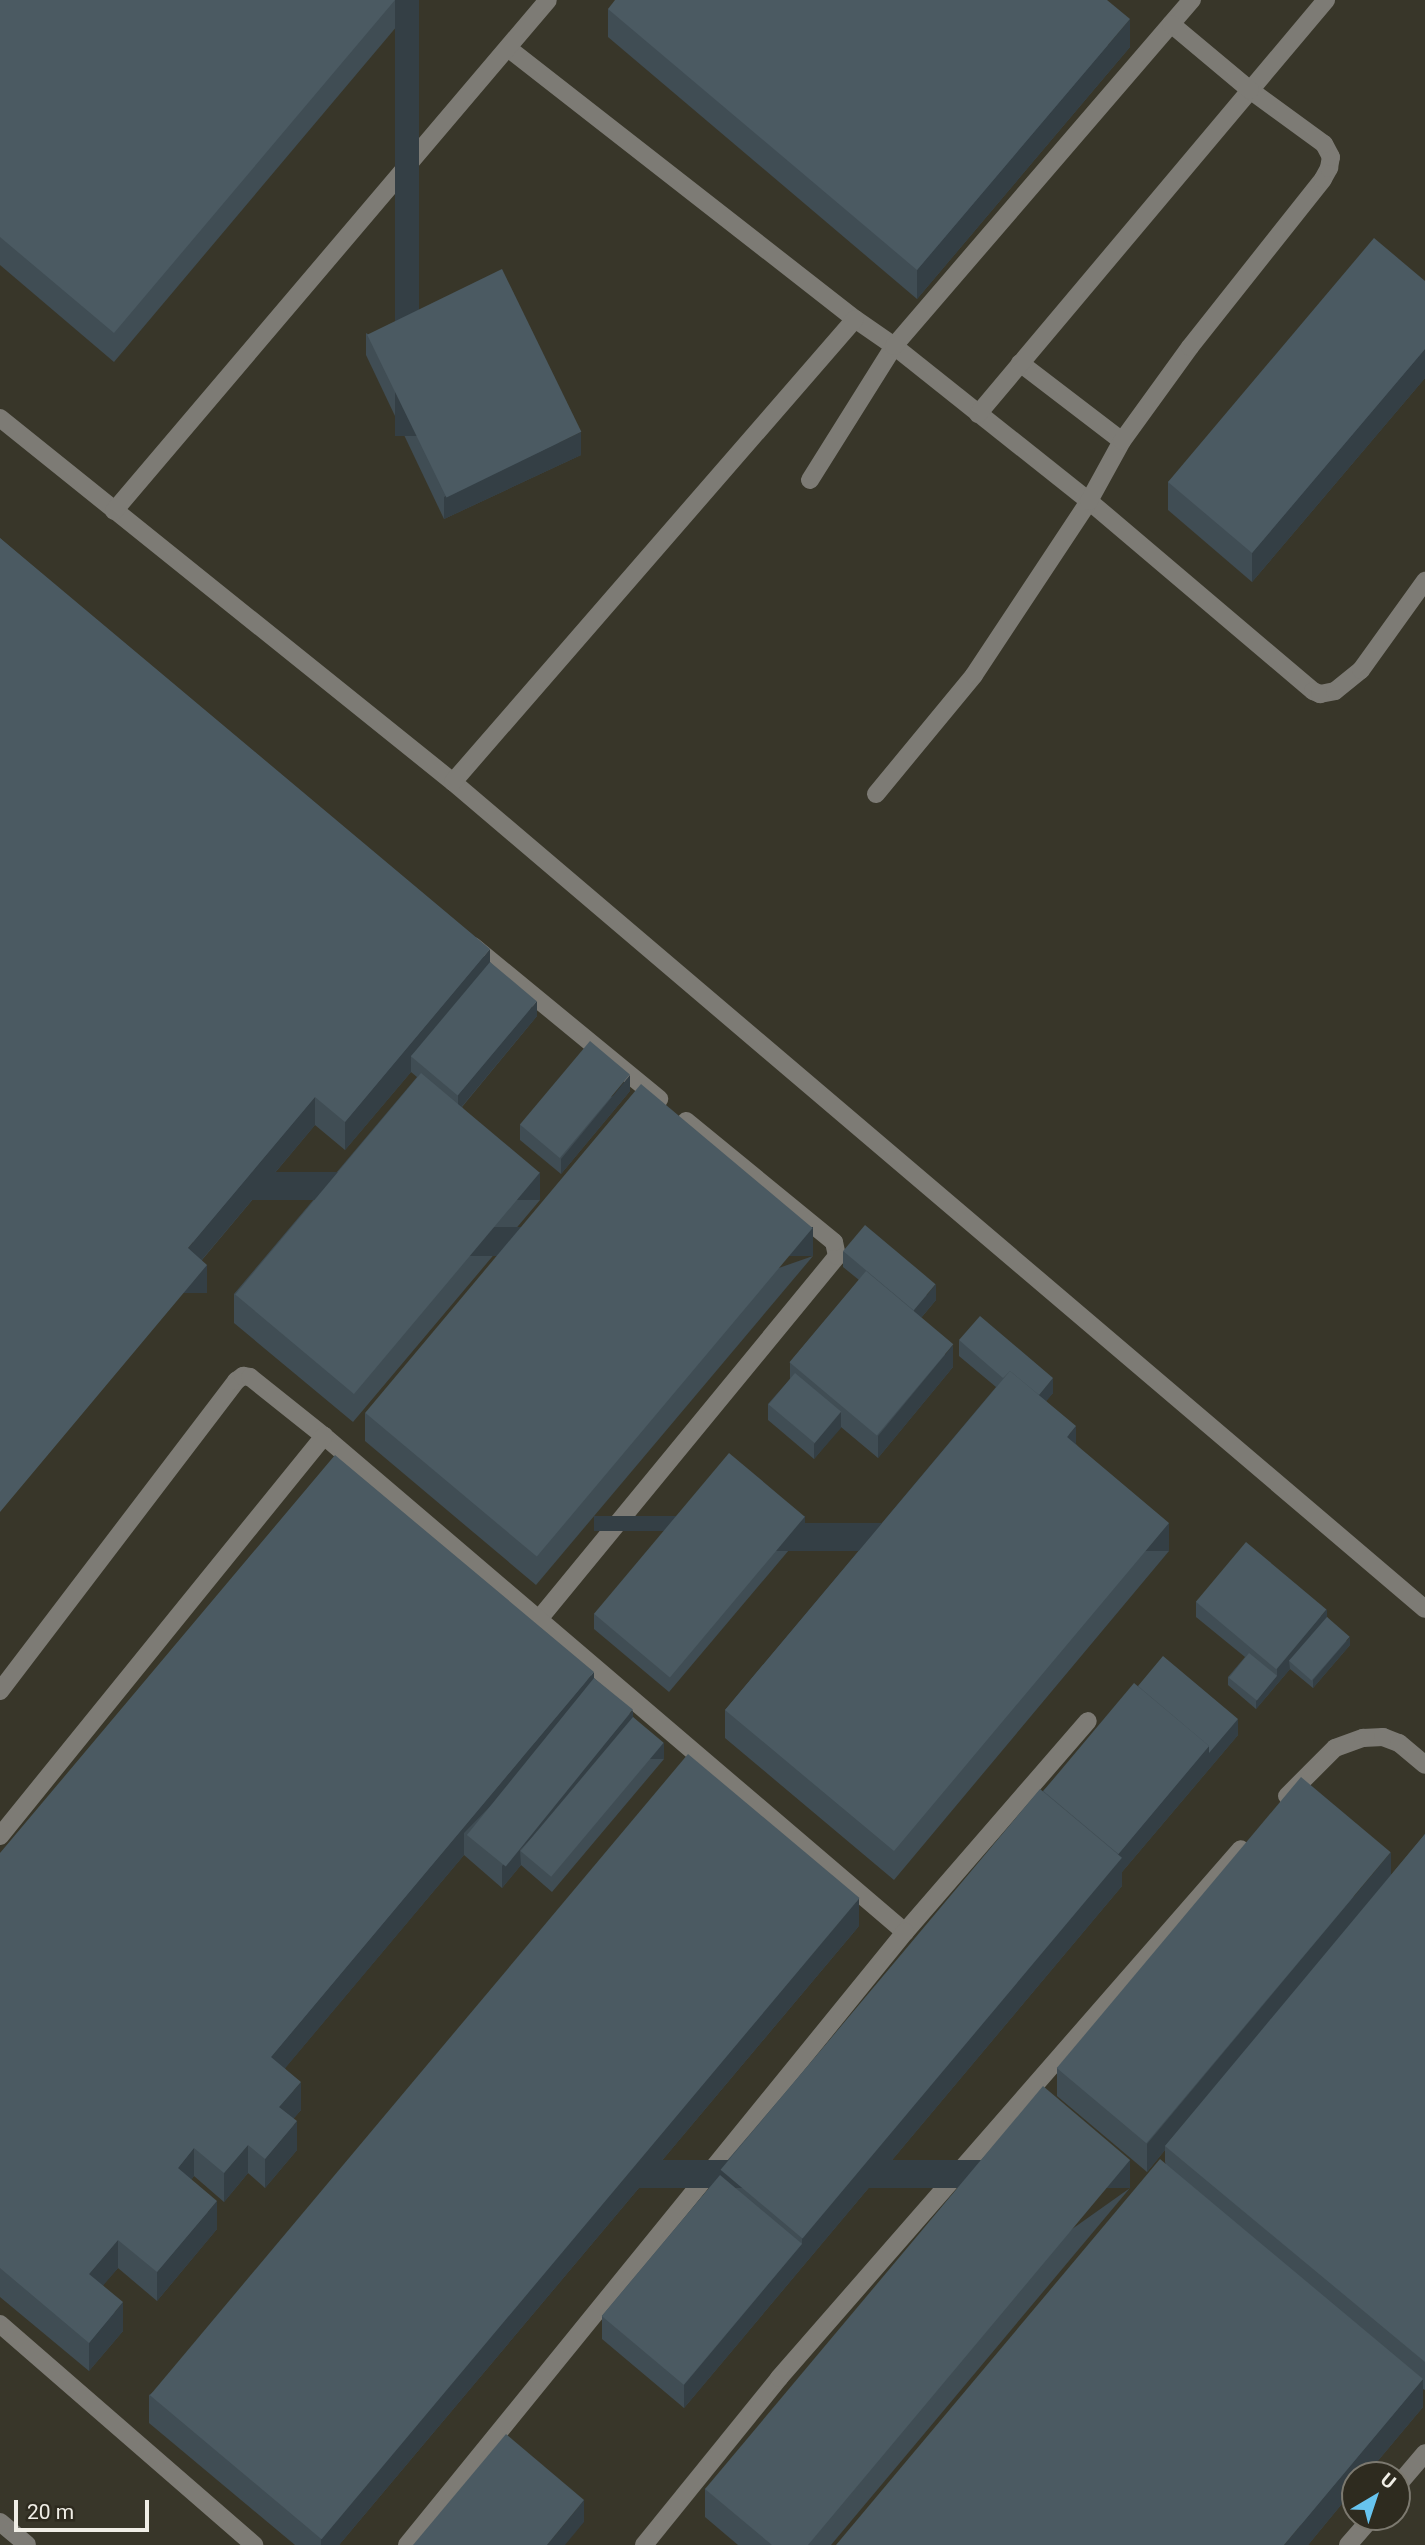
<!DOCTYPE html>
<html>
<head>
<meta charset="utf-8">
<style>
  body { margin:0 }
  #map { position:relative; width:1425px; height:2545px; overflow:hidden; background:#383629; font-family:Roboto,sans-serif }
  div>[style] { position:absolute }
  .minor>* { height:18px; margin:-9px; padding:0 9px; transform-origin:9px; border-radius:9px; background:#7d7b75 }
  .wall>* { inset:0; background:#404d54 }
  .shaded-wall>* { inset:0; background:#343f45; transform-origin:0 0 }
  .building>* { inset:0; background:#4b5a62; transform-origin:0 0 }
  span { translate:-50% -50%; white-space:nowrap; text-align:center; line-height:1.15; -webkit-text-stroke:6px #2e2b1f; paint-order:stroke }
  .north { position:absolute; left:1341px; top:2461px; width:70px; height:70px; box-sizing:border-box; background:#2e2b1f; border:2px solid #7c796f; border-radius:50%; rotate:39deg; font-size:19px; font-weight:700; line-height:28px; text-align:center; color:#f0eee6 }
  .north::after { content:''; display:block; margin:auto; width:24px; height:32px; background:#67c4ef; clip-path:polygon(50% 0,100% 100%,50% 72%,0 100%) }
  .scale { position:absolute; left:14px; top:2500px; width:135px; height:32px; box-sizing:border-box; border:4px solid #f0eee6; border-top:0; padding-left:9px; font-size:21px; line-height:24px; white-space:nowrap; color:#f0eee6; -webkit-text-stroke:5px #2e2b1f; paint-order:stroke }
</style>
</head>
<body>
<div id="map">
  <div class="minor">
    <i style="left:508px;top:48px;width:440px;rotate:38deg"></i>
    <i style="left:855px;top:319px;width:47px;rotate:34.7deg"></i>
    <i style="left:894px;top:346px;width:249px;rotate:38.5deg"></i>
    <i style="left:1089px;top:501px;width:294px;rotate:40.3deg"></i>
    <i style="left:1313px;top:691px;width:8px;rotate:23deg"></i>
    <i style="left:1320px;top:694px;width:15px;rotate:-11deg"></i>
    <i style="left:1335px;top:691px;width:33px;rotate:-39deg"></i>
    <i style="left:1361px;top:670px;width:110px;rotate:-54.3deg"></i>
    <i style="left:1020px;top:363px;width:128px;rotate:37.4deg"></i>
    <i style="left:978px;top:414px;width:541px;rotate:-49.95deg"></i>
    <i style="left:0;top:418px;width:581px;rotate:38.78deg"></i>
    <i style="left:453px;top:782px;width:1276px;rotate:40.39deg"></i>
    <i style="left:810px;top:480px;width:158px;rotate:-57.9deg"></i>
    <i style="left:894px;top:346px;width:457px;rotate:-49.3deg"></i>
    <i style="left:114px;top:511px;width:670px;rotate:-49.66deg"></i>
    <i style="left:453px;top:782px;width:613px;rotate:-49.03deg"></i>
    <i style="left:876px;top:794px;width:154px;rotate:-50.5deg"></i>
    <i style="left:974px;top:675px;width:209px;rotate:-56.5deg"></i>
    <i style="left:1089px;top:501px;width:68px;rotate:-61.2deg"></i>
    <i style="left:1122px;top:441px;width:116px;rotate:-54.1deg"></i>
    <i style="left:1190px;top:347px;width:214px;rotate:-51.6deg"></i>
    <i style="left:1323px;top:179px;width:13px;rotate:-61deg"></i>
    <i style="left:1329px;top:168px;width:11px;rotate:-80deg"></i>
    <i style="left:1331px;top:157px;width:15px;rotate:-118deg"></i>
    <i style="left:1324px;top:144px;width:92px;rotate:-143.9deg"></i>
    <i style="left:1250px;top:90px;width:103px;rotate:-140.1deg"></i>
    <i style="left:473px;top:946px;width:241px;rotate:39.4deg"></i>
    <i style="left:539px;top:1619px;width:470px;rotate:-50.6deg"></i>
    <i style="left:837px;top:1256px;width:14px;rotate:-102deg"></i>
    <i style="left:834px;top:1242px;width:191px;rotate:-140.7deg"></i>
    <i style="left:0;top:1691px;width:390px;rotate:-52.7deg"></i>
    <i style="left:236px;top:1381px;width:9px;rotate:-36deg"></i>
    <i style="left:243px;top:1376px;width:7px;rotate:8deg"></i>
    <i style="left:250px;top:1377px;width:95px;rotate:38.6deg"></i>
    <i style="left:324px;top:1436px;width:764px;rotate:40.49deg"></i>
    <i style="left:905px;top:1932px;width:279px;rotate:-49.1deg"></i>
    <i style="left:1287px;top:1796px;width:68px;rotate:-45deg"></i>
    <i style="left:1335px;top:1748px;width:30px;rotate:-20deg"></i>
    <i style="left:1363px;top:1738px;width:20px;rotate:-3deg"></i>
    <i style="left:1383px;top:1737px;width:17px;rotate:21deg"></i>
    <i style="left:1399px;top:1743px;width:34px;rotate:40deg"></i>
    <i style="left:0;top:1836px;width:515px;rotate:-50.99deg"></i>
    <i style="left:0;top:2324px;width:337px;rotate:41deg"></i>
    <i style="left:1397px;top:2486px;width:43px;rotate:-49.7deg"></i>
    <i style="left:0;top:2522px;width:35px;rotate:40deg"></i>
    <i style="left:407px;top:2545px;width:790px;rotate:-50.91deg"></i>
    <i style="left:644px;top:2545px;width:215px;rotate:-51deg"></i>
    <i style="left:779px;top:2378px;width:702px;rotate:-48.87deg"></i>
    <i style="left:1348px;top:2545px;width:37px;rotate:-49deg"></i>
  </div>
  <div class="wall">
    <i style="clip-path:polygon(0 0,419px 0,114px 362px,0 265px)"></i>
    <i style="clip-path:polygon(608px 9px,1130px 47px,917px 299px,608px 37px)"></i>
    <i style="clip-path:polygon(1425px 281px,1425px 378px,1252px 582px,1168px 510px,1168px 482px)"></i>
    <i style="clip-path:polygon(366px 333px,581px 455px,444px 519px,366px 355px)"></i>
    <i style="clip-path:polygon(0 538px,490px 962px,537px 1016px,462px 1107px,540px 1200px,353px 1422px,234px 1323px,234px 1294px,417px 1077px,411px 1072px,345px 1150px,315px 1125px,202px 1260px,207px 1293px)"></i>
    <i style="clip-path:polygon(630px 1091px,561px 1174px,520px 1140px,520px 1125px)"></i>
    <i style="clip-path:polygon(843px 1251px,936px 1300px,921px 1318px,953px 1367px,878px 1458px,841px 1427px,814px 1459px,768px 1420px,768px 1404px,790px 1379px,790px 1362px,859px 1280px,843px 1267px)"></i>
    <i style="clip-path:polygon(813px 1256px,536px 1585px,365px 1441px,365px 1413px)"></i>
    <i style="clip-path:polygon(959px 1340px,1053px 1393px,1046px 1401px,1076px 1444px,1169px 1551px,894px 1880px,725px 1738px,725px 1710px,996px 1387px,959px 1356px)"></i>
    <i style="clip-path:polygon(805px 1531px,669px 1692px,594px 1629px,594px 1614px)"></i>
    <i style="clip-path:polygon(1196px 1602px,1327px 1617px,1350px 1645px,1313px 1688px,1290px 1669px,1256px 1709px,1228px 1685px,1228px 1677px,1245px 1657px,1196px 1617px)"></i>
    <i style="clip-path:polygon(594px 1678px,633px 1717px,664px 1759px,552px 1892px,521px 1865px,502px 1888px,464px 1855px,285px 2068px,301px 2110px,293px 2119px,297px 2150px,265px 2188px,248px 2173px,224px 2202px,194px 2176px,191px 2180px,217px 2229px,157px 2301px,118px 2268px,103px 2285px,123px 2331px,89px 2371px,0 2297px,0 1853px)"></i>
    <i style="clip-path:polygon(1138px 1686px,1238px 1735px,1122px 1872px,1122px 1886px,684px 2408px,602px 2339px,602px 2316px,720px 2175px,720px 2169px,1043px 1791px)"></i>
    <i style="clip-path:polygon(1425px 1834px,1425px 2390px,1423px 2389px,1423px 2407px,1366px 2475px,1355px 2475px,1355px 2488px,1308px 2545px,1165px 2162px,1165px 2150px,1147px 2172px,1057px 2096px,1057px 2068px,1391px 1875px)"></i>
    <i style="clip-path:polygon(859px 1926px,339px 2545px,295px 2545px,149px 2423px,149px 2395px)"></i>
    <i style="clip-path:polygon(1130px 2188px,831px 2545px,738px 2545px,705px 2517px,705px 2489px)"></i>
  </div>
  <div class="shaded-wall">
    <i style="left:395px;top:0;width:24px;height:436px"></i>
    <i style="clip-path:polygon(1130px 19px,1130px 47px,917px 299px,917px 270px)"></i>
    <i style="clip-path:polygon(1425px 349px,1425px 378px,1252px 582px,1252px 553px)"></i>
    <i style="clip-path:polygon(581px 432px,581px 455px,444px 519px,444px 497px)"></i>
    <i style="clip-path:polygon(490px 949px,490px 977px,411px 1056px,411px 1072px,345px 1150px,345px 1122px)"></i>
    <i style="clip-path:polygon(537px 1001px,537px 1016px,458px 1111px,458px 1095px)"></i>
    <i style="clip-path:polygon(630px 1075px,630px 1091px,561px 1174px,561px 1159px)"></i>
    <i style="clip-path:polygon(315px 1097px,315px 1125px,188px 1276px,188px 1248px)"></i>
    <i style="left:540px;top:1172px;width:28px;height:290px;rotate:90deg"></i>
    <i style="left:813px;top:1227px;width:29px;height:430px;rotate:90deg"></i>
    <i style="left:207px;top:1265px;width:28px;height:322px;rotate:90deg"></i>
    <i style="clip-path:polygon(936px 1284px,936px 1300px,914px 1326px,914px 1310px)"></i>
    <i style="clip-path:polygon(953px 1345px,953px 1367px,878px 1458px,878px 1436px)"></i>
    <i style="clip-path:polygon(1053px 1378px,1053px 1393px,1032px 1418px,1032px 1402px)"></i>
    <i style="clip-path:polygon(841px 1412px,841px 1428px,814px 1459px,814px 1444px)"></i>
    <i style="clip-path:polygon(1076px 1426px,1076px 1454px,1067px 1437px)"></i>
    <i style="left:805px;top:1516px;width:15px;height:211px;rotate:90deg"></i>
    <i style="left:1169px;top:1523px;width:28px;height:428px;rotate:90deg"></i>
    <i style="clip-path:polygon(1327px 1609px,1327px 1625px,1289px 1661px,1290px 1669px,1256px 1709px,1256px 1701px,1277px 1676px,1277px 1669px)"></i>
    <i style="clip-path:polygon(1350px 1637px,1350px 1645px,1313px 1688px,1313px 1680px)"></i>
    <i style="clip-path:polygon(594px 1672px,594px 1700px,464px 1833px,464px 1855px,271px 2085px,271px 2057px)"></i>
    <i style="clip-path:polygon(633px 1710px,633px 1733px,520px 1850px,521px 1865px,502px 1888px,502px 1866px)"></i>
    <i style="clip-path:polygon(1238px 1719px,1238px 1735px,1122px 1872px,1122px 1886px,684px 2408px,684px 2385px,802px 2244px,802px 2238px,1115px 1858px,1209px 1746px)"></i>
    <i style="left:664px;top:1743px;width:16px;height:174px;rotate:90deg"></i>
    <i style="clip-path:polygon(1391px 1852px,1391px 1881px,1165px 2146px,1165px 2150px,1147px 2172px,1147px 2144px)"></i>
    <i style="clip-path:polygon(859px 1898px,859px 1926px,339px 2545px,321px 2545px,321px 2539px)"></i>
    <i style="clip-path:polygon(301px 2082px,301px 2110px,279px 2136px,279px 2107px)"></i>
    <i style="clip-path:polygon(297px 2121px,297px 2150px,265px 2188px,265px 2159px)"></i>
    <i style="clip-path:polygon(248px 2145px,248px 2173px,224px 2202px,224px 2173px)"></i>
    <i style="clip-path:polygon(194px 2148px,194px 2176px,178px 2197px,178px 2168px)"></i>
    <i style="left:1130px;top:2160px;width:28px;height:502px;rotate:90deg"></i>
    <i style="clip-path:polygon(217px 2201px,217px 2229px,157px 2301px,157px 2272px)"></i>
    <i style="clip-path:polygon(118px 2240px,118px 2268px,89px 2302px,89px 2274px)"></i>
    <i style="clip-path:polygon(123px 2302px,123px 2331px,89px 2371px,89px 2343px)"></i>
    <i style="clip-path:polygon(1423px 2379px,1423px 2407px,1366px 2475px,1355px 2475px,1355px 2488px,1308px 2545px,1284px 2545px)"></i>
    <i style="clip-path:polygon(584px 2500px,584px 2522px,565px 2545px,547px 2545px)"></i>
  </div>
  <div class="building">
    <i style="clip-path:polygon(0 0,395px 0,114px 333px,0 237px)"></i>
    <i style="clip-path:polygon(615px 0,1107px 0,1130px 19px,917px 270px,608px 9px)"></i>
    <i style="clip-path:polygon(1374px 238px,1425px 281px,1425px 349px,1252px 553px,1168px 482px)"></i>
    <i style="left:502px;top:269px;width:181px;height:150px;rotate:64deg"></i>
    <i style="clip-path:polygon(0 538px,490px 949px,345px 1122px,315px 1097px,188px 1248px,207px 1265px,0 1512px)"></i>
    <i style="left:490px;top:962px;width:61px;height:123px;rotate:40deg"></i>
    <i style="left:590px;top:1041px;width:52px;height:109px;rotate:40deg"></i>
    <i style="left:421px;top:1073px;width:155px;height:289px;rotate:40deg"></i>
    <i style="left:641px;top:1084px;width:224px;height:429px;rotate:40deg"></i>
    <i style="left:865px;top:1225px;width:92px;height:34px;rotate:40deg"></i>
    <i style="left:866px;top:1271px;width:114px;height:119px;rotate:40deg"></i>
    <i style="clip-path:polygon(980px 1316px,1053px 1378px,1039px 1395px,1010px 1371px,1003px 1378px,959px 1340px)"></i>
    <i style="clip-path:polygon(1010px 1371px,1076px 1426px,1067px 1437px,1169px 1523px,894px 1851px,725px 1710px)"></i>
    <i style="left:795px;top:1373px;width:60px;height:41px;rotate:40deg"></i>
    <i style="left:729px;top:1453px;width:99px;height:210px;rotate:40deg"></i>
    <i style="clip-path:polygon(335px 1455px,594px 1672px,271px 2057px,301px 2082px,279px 2107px,297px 2121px,265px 2159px,248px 2145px,224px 2173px,194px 2148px,178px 2168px,217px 2201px,157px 2272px,118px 2240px,89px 2274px,123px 2302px,89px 2343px,0 2268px,0 1853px)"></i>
    <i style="left:1246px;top:1542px;width:105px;height:78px;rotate:40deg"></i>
    <i style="left:1327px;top:1617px;width:30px;height:58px;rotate:41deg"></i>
    <i style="left:1249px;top:1653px;width:36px;height:32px;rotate:39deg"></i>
    <i style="clip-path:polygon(1163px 1656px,1238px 1719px,1209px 1753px,1209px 1746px,1138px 1686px)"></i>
    <i style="left:594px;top:1678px;width:50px;height:202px;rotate:39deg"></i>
    <i style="left:1134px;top:1683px;width:98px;height:141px;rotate:40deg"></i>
    <i style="left:633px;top:1717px;width:40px;height:175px;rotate:40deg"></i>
    <i style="left:688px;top:1754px;width:224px;height:837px;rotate:40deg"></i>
    <i style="left:1301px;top:1777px;width:117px;height:380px;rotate:40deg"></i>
    <i style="left:1040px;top:1789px;width:107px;height:497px;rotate:40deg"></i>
    <i style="clip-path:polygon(1425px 1834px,1425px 2362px,1165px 2146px)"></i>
    <i style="clip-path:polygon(1043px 2086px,1130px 2160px,808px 2545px,772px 2545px,705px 2489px)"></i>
    <i style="clip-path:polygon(1160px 2159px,1423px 2379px,1284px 2545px,836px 2545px)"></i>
    <i style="left:720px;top:2175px;width:107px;height:184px;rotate:40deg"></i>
    <i style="clip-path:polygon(506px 2434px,584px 2500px,547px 2545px,413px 2545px)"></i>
  </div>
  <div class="north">U</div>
  <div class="scale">20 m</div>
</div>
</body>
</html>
